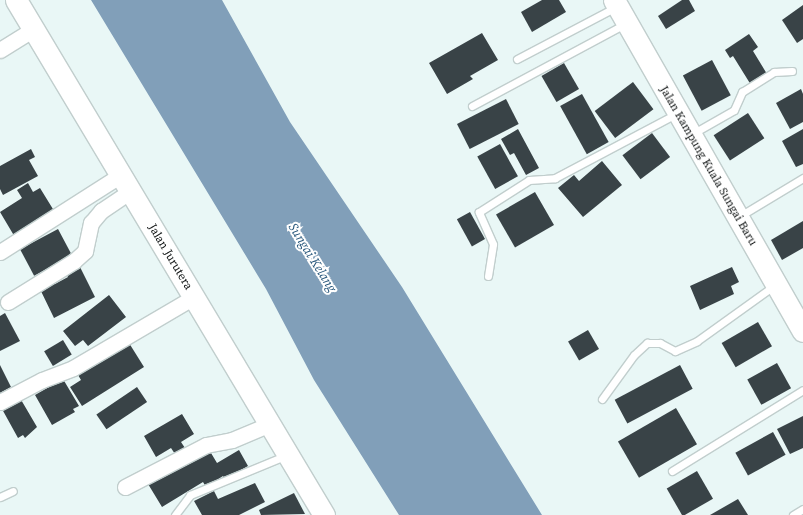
<!DOCTYPE html>
<html>
<head>
<meta charset="utf-8">
<style>
  body { margin:0 }
  #map { position:relative; width:803px; height:515px; overflow:hidden; background:#e9f7f6; font-family:"Source Serif 4",serif }
  div>[style] { position:absolute }
  .water>* { inset:0; background:#819fb9 }
  .building>* { inset:0; background:#394347; transform-origin:0 0 }
  .roads { filter:drop-shadow(1px 0 #c1cecd) drop-shadow(-1px 0 #c1cecd) drop-shadow(0 1px #c1cecd) drop-shadow(0 -1px #c1cecd) }
  .lane>* { height:7px; margin:-3.5px; padding:0 3.5px; transform-origin:3.5px; border-radius:3.5px; background:#fff }
  .street>* { height:15px; margin:-7.5px; padding:0 7.5px; transform-origin:7.5px; border-radius:7.5px; background:#fff }
  .secondary>* { height:21px; margin:-10.5px; padding:0 10.5px; transform-origin:10.5px; border-radius:10.5px; background:#fff }
  span { translate:-50% -50%; white-space:nowrap; text-align:center; line-height:1.15; -webkit-text-stroke:4px #fff; paint-order:stroke }
  .street-label { font-size:12px; color:#101414 }
  .water-label { font-size:13px; color:#25557a; font-style:italic }
</style>
</head>
<body>
<div id="map">
  <div class="water">
    <i style="clip-path:polygon(91px 0,222px 0,290px 122px,402px 287px,542px 515px,399px 515px,314px 380px,266px 289px)"></i>
  </div>
  <div class="building">
    <i style="clip-path:polygon(542px 0,559px 0,566px 12px,532px 32px,521px 12px)"></i>
    <i style="clip-path:polygon(682px 0,689px 0,695px 11px,666px 29px,658px 16px)"></i>
    <i style="clip-path:polygon(803px 5px,803px 39px,797px 43px,782px 20px)"></i>
    <i style="clip-path:polygon(482px 33px,498px 60px,470px 76px,473px 79px,447px 94px,429px 63px)"></i>
    <i style="clip-path:polygon(749px 34px,758px 47px,753px 51px,767px 74px,751px 85px,733px 56px,730px 58px,725px 50px)"></i>
    <i style="left:712px;top:60px;width:40px;height:33px;rotate:62deg"></i>
    <i style="left:564px;top:63px;width:30px;height:26px;rotate:60deg"></i>
    <i style="left:633px;top:82px;width:34px;height:48px;rotate:53deg"></i>
    <i style="clip-path:polygon(801px 89px,803px 94px,803px 122px,790px 129px,776px 103px)"></i>
    <i style="left:582px;top:94px;width:55px;height:25px;rotate:61deg"></i>
    <i style="left:506px;top:99px;width:28px;height:55px;rotate:63deg"></i>
    <i style="left:748px;top:113px;width:30px;height:41px;rotate:57deg"></i>
    <i style="clip-path:polygon(518px 129px,539px 168px,526px 175px,514px 153px,510px 155px,501px 139px)"></i>
    <i style="clip-path:polygon(803px 129px,803px 164px,796px 167px,782px 141px)"></i>
    <i style="left:652px;top:133px;width:30px;height:37px;rotate:53deg"></i>
    <i style="left:500px;top:144px;width:37px;height:26px;rotate:61deg"></i>
    <i style="clip-path:polygon(31px 149px,35px 157px,29px 160px,38px 176px,3px 195px,0 189px,0 166px)"></i>
    <i style="clip-path:polygon(602px 161px,622px 185px,583px 217px,558px 188px,574px 175px,579px 181px)"></i>
    <i style="clip-path:polygon(28px 183px,33px 192px,40px 188px,56px 214px,16px 239px,0 212px,22px 198px,17px 190px)"></i>
    <i style="left:535px;top:192px;width:38px;height:45px;rotate:60deg"></i>
    <i style="left:470px;top:212px;width:31px;height:15px;rotate:61deg"></i>
    <i style="clip-path:polygon(803px 221px,803px 248px,782px 260px,771px 240px)"></i>
    <i style="left:58px;top:229px;width:30px;height:43px;rotate:62deg"></i>
    <i style="clip-path:polygon(78px 263px,95px 297px,54px 318px,38px 285px,52px 278px,55px 284px,68px 277px,64px 270px)"></i>
    <i style="clip-path:polygon(732px 267px,739px 282px,731px 286px,734px 294px,700px 310px,690px 286px)"></i>
    <i style="clip-path:polygon(109px 295px,126px 317px,88px 346px,83px 340px,75px 346px,63px 331px)"></i>
    <i style="clip-path:polygon(5px 313px,20px 341px,0 351px,0 316px)"></i>
    <i style="left:758px;top:322px;width:28px;height:42px;rotate:60deg"></i>
    <i style="left:588px;top:330px;width:22px;height:23px;rotate:60deg"></i>
    <i style="left:63px;top:340px;width:17px;height:22px;rotate:59deg"></i>
    <i style="clip-path:polygon(129px 343px,144px 367px,82px 406px,70px 387px,81px 380px,78px 375px)"></i>
    <i style="left:777px;top:363px;width:29px;height:34px;rotate:61deg"></i>
    <i style="clip-path:polygon(0 365px,11px 387px,0 393px)"></i>
    <i style="left:680px;top:365px;width:27px;height:74px;rotate:62deg"></i>
    <i style="clip-path:polygon(63px 379px,79px 406px,73px 409px,75px 412px,52px 425px,35px 395px)"></i>
    <i style="left:137px;top:387px;width:18px;height:49px;rotate:56deg"></i>
    <i style="clip-path:polygon(20px 398px,37px 427px,25px 438px,23px 435px,18px 438px,2px 409px)"></i>
    <i style="left:676px;top:408px;width:42px;height:67px;rotate:60deg"></i>
    <i style="clip-path:polygon(182px 414px,194px 434px,181px 442px,185px 448px,175px 454px,171px 448px,156px 457px,144px 436px)"></i>
    <i style="clip-path:polygon(803px 416px,803px 448px,790px 454px,777px 429px)"></i>
    <i style="left:773px;top:432px;width:26px;height:43px;rotate:61deg"></i>
    <i style="clip-path:polygon(208px 448px,217px 463px,239px 450px,248px 466px,225px 479px,223px 476px,206px 487px,203px 482px,162px 507px,145px 479px)"></i>
    <i style="left:697px;top:471px;width:32px;height:35px;rotate:60deg"></i>
    <i style="clip-path:polygon(255px 483px,265px 502px,239px 515px,202px 515px,194px 501px,214px 491px,218px 499px)"></i>
    <i style="clip-path:polygon(294px 493px,305px 514px,261px 515px,259px 510px)"></i>
    <i style="clip-path:polygon(738px 499px,748px 515px,710px 515px)"></i>
  </div>
  <div class="roads">
    <div class="lane">
      <i style="left:517px;top:59px;width:112px;rotate:-27.7deg"></i>
      <i style="left:472px;top:106px;width:174px;rotate:-28.2deg"></i>
      <i style="left:692px;top:134px;width:48px;rotate:-29.7deg"></i>
      <i style="left:734px;top:110px;width:20px;rotate:-66deg"></i>
      <i style="left:742px;top:92px;width:38px;rotate:-32deg"></i>
      <i style="left:774px;top:72px;width:18px;rotate:-3deg"></i>
      <i style="left:740px;top:216px;width:74px;rotate:-31.1deg"></i>
      <i style="left:488px;top:276px;width:32px;rotate:-81deg"></i>
      <i style="left:493px;top:244px;width:35px;rotate:-114deg"></i>
      <i style="left:479px;top:212px;width:59px;rotate:-32.6deg"></i>
      <i style="left:529px;top:180px;width:26px;rotate:-4deg"></i>
      <i style="left:555px;top:178px;width:137px;rotate:-27.9deg"></i>
      <i style="left:602px;top:399px;width:54px;rotate:-54deg"></i>
      <i style="left:634px;top:355px;width:18px;rotate:-43deg"></i>
      <i style="left:647px;top:343px;width:13px"></i>
      <i style="left:660px;top:343px;width:17px;rotate:28deg"></i>
      <i style="left:675px;top:351px;width:24px;rotate:-24deg"></i>
      <i style="left:697px;top:341px;width:96px;rotate:-35.7deg"></i>
      <i style="left:672px;top:471px;width:154px;rotate:-31.7deg"></i>
      <i style="left:0;top:497px;width:14px;rotate:-25deg"></i>
      <i style="left:175px;top:515px;width:25px;rotate:-53deg"></i>
      <i style="left:190px;top:495px;width:105px;rotate:-22.4deg"></i>
      <i style="left:793px;top:515px;width:12px;rotate:-31deg"></i>
    </div>
    <div class="street">
      <i style="left:0;top:50px;width:40px;rotate:-32deg"></i>
      <i style="left:0;top:252px;width:143px;rotate:-32.5deg"></i>
      <i style="left:8px;top:302px;width:78px;rotate:-31.8deg"></i>
      <i style="left:74px;top:261px;width:15px;rotate:-42deg"></i>
      <i style="left:85px;top:251px;width:29px;rotate:-78deg"></i>
      <i style="left:91px;top:223px;width:16px;rotate:-50deg"></i>
      <i style="left:101px;top:211px;width:36px;rotate:-34deg"></i>
      <i style="left:0;top:402px;width:47px;rotate:-27.6deg"></i>
      <i style="left:42px;top:380px;width:33px;rotate:-21deg"></i>
      <i style="left:73px;top:368px;width:140px;rotate:-30.4deg"></i>
      <i style="left:125px;top:487px;width:91px;rotate:-27.4deg"></i>
      <i style="left:206px;top:445px;width:26px;rotate:-11deg"></i>
      <i style="left:232px;top:440px;width:41px;rotate:-22.8deg"></i>
    </div>
    <div class="secondary">
      <i style="left:16px;top:0;width:600px;rotate:59.12deg"></i>
      <i style="left:614px;top:0;width:381px;rotate:60.3deg"></i>
    </div>
  </div>
  <div class="street-label">
    <span style="left:708px;top:166px;rotate:60deg">Jalan Kampung Kuala Sungai Baru</span>
    <span style="left:170px;top:257px;rotate:59deg">Jalan Jurutera</span>
  </div>
  <div class="water-label">
    <span style="left:312px;top:258px;rotate:58deg">Sungai Kelang</span>
  </div>
</div>
</body>
</html>
